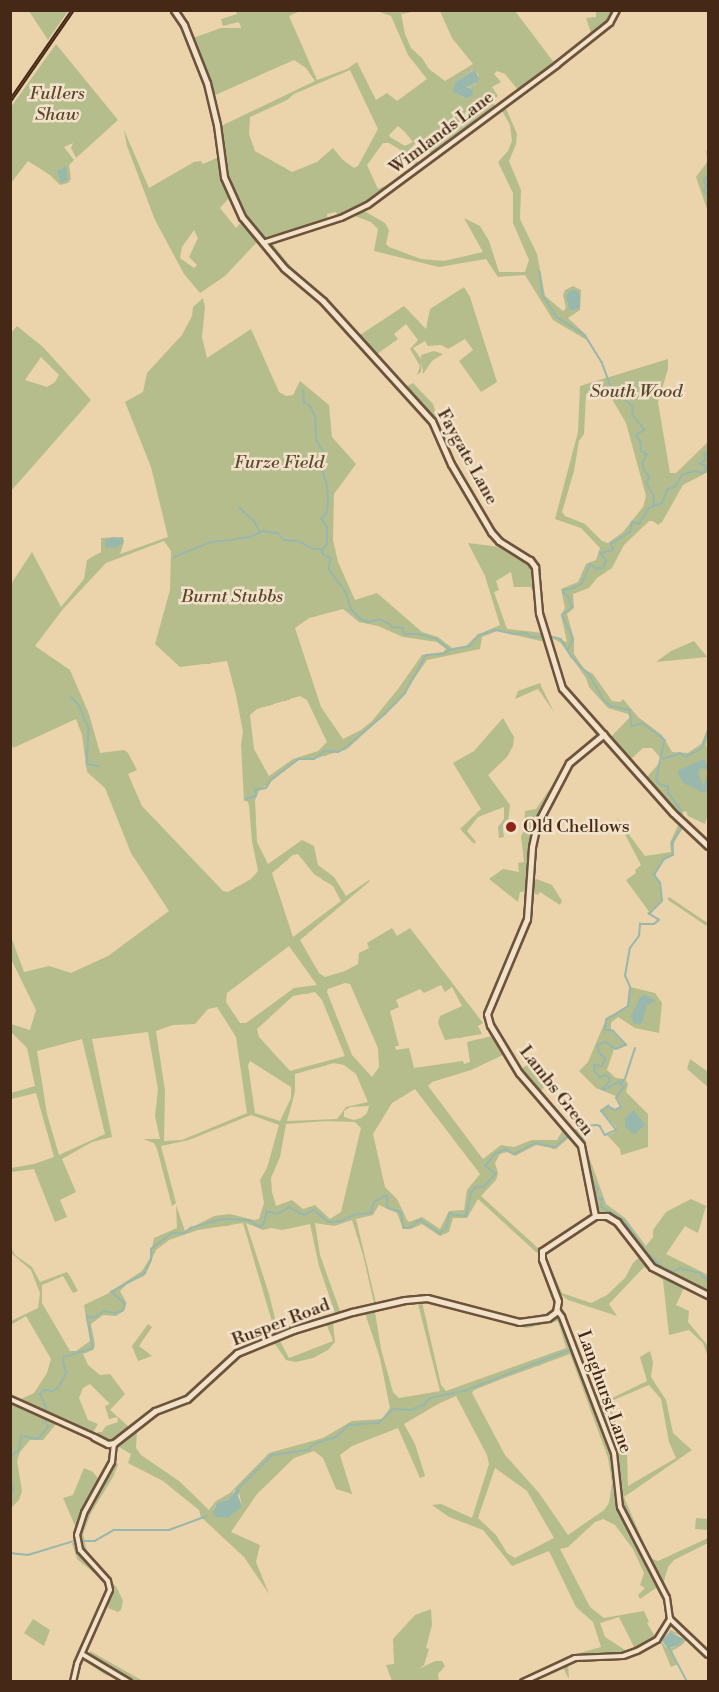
<!DOCTYPE html>
<html>
<head>
<meta charset="utf-8">
<style>
  body { margin:0 }
  #map { position:relative; width:719px; height:1692px; overflow:hidden; background:#ebd3ac; font-family:"Libre Bodoni",serif }
  div>[style] { position:absolute }
  .green>* { inset:0; background:#b5bd8c; transform-origin:0 0 }
  .water>* { inset:0; background:#98b7ad }
  .stream>* { height:1.5px; margin:-0.75px; padding:0 0.75px; transform-origin:0.75px; border-radius:0.75px; background:#98b7ad }
  .roads { filter:drop-shadow(2px 0 #6e533b) drop-shadow(-2px 0 #6e533b) drop-shadow(0 2px #6e533b) drop-shadow(0 -2px #6e533b) }
  .street>* { height:4px; margin:-2px; padding:0 2px; transform-origin:2px; border-radius:2px; background:#f2e2c9 }
  .secondary>* { height:5px; margin:-2.5px; padding:0 2.5px; transform-origin:2.5px; border-radius:2.5px; background:#f2e2c9 }
  .rail>* { height:4px; margin-top:-2px; transform-origin:0; background:repeating-linear-gradient(90deg,#f2e2c9 0 4.5px,#452815 0 9px); box-sizing:border-box; border-block:2px solid #452815 }
  .dots>* { width:16px; height:16px; translate:-50% -50%; box-sizing:border-box; border:3px solid #f2e2c9; border-radius:50% }
  span { translate:-50% -50%; white-space:nowrap; text-align:center; line-height:1.15; -webkit-text-stroke:5px #f2e2c9; paint-order:stroke }
  .park-label { font-size:18px; color:#5b462d; font-style:italic }
  .street-label { font-size:18px; color:#452815 }
  .poi-label { font-size:18px; color:#452815 }
  .left { translate:0 -50%; text-align:left }
  .frame { position:absolute; inset:0; border:12px solid #452815; pointer-events:none }
</style>
</head>
<body>
<div id="map">
  <div class="green">
    <i style="clip-path:polygon(29px 11px,68px 11px,48px 40px)"></i>
    <i style="clip-path:polygon(evenodd,236px 11px,300px 11px,289px 16px,317px 80px,347px 69px,357px 62px,376px 100px,387px 93px,397px 101px,427px 79px,408px 55px,391px 16px,377px 11px,417px 11px,401px 14px,405px 34px,411px 48px,422px 58px,429px 69px,445px 81px,473px 64px,452px 38px,440px 11px,515px 11px,555px 64px,519px 91px,505px 74px,497px 71px,494px 74px,501px 82px,492px 87px,498px 96px,491px 101px,496px 107px,433px 156px,423px 144px,416px 143px,408px 151px,420px 165px,416px 167px,399px 149px,389px 143px,383px 143px,367px 165px,378px 189px,396px 181px,363px 207px,338px 217px,336px 212px,327px 214px,328px 220px,263px 238px,242px 215px,229px 183px,219px 127px,315px 81px,306px 68px,294px 60px,213px 96px,193px 38px,221px 28px,241px 28px,239px 22px,223px 26px,221px 19px,237px 14px,236px 11px,350px 70px,378px 129px,358px 166px,354px 168px,343px 160px,333px 148px,317px 162px,292px 172px,255px 151px,249px 134px,250px 117px,287px 100px,294px 94px,350px 70px,236px 11px,473px 70px,479px 75px,476px 84px,466px 87px,472px 88px,464px 98px,455px 93px,455px 82px,473px 70px,236px 11px,398px 126px,405px 132px,413px 142px,405px 146px,390px 137px,389px 135px,398px 126px)"></i>
    <i style="clip-path:polygon(596px 11px,615px 11px,608px 21px,591px 33px,586px 18px,596px 17px)"></i>
    <i style="clip-path:polygon(56px 44px,118px 120px,76px 158px,71px 148px,73px 143px,64px 147px,74px 160px,69px 165px,71px 179px,68px 183px,60px 185px,50px 175px,28px 161px,11px 183px,11px 107px)"></i>
    <i style="clip-path:polygon(evenodd,505px 106px,517px 134px,516px 144px,509px 161px,521px 190px,520px 219px,537px 254px,545px 296px,563px 311px,566px 308px,563px 295px,565px 290px,573px 286px,581px 290px,580px 310px,568px 318px,583px 332px,590px 342px,553px 320px,525px 275px,498px 277px,486px 259px,439px 267px,374px 251px,378px 229px,371px 222px,355px 216px,364px 211px,385px 223px,389px 230px,386px 244px,389px 247px,421px 259px,444px 261px,483px 252px,464px 218px,480px 226px,489px 241px,499px 272px,525px 272px,529px 260px,513px 223px,513px 193px,498px 162px,508px 151px,512px 141px,510px 125px,501px 109px,505px 106px,580px 294px,580px 306px,572px 311px,567px 303px,580px 294px)"></i>
    <i style="clip-path:polygon(evenodd,124px 130px,149px 188px,194px 162px,201px 161px,203px 164px,219px 157px,230px 197px,220px 208px,236px 228px,243px 220px,258px 241px,225px 276px,200px 293px,184px 274px,155px 220px,127px 146px,124px 130px,194px 230px,198px 238px,189px 257px,197px 265px,194px 268px,180px 258px,182px 247px,194px 230px)"></i>
    <i style="clip-path:polygon(706px 151px,708px 151px,708px 212px,696px 177px,708px 161px)"></i>
    <i style="clip-path:polygon(270px 241px,292px 268px,331px 302px,287px 267px,267px 243px)"></i>
    <i style="clip-path:polygon(464px 287px,470px 297px,497px 382px,481px 392px,459px 361px,473px 350px,465px 339px,448px 349px,441px 345px,428px 346px,425px 341px,413px 348px,422px 360px,421px 372px,417px 375px,420px 366px,410px 349px,418px 340px,406px 324px,394px 334px,398px 339px,377px 354px,357px 337px,404px 306px,426px 329px,430px 309px)"></i>
    <i style="clip-path:polygon(evenodd,203px 298px,205px 307px,202px 337px,207px 358px,251px 329px,279px 392px,286px 396px,293px 395px,300px 381px,329px 405px,332px 437px,356px 464px,334px 494px,333px 540px,338px 562px,355px 600px,377px 593px,422px 632px,438px 637px,452px 648px,466px 646px,477px 635px,500px 625px,485px 576px,468px 543px,500px 547px,523px 559px,531px 565px,533px 571px,535px 600px,531px 587px,514px 587px,511px 572px,496px 581px,499px 590px,494px 592px,507px 629px,543px 633px,545px 642px,497px 631px,482px 637px,480px 649px,427px 660px,398px 702px,347px 749px,314px 759px,299px 759px,259px 791px,255px 800px,257px 842px,268px 864px,302px 840px,314px 846px,318px 865px,334px 877px,346px 896px,369px 880px,370px 881px,300px 940px,319px 973px,325px 977px,345px 971px,358px 964px,359px 953px,369px 948px,367px 943px,392px 928px,397px 936px,410px 928px,483px 1023px,478px 1026px,482px 1034px,445px 1040px,438px 1023px,440px 1016px,462px 1006px,452px 987px,445px 992px,441px 985px,424px 993px,420px 989px,396px 1000px,399px 1007px,390px 1011px,399px 1046px,395px 1046px,396px 1050px,409px 1048px,414px 1068px,463px 1061px,464px 1064px,470px 1062px,467px 1042px,492px 1036px,496px 1038px,503px 1055px,471px 1070px,432px 1082px,428px 1086px,483px 1159px,501px 1145px,514px 1147px,532px 1140px,557px 1140px,564px 1128px,572px 1135px,556px 1149px,536px 1145px,515px 1156px,507px 1152px,500px 1154px,495px 1163px,498px 1173px,496px 1180px,481px 1196px,539px 1249px,537px 1253px,478px 1199px,467px 1218px,453px 1218px,449px 1232px,440px 1236px,422px 1224px,411px 1229px,403px 1229px,397px 1213px,379px 1205px,373px 1215px,356px 1219px,376px 1303px,374px 1303px,363px 1255px,352px 1220px,334px 1226px,315px 1223px,320px 1255px,340px 1311px,422px 1302px,441px 1385px,446px 1391px,566px 1348px,558px 1321px,527px 1328px,503px 1323px,503px 1321px,530px 1324px,559px 1316px,585px 1383px,602px 1400px,608px 1400px,647px 1381px,640px 1357px,650px 1351px,653px 1362px,651px 1377px,666px 1400px,673px 1433px,692px 1450px,624px 1497px,650px 1558px,658px 1561px,708px 1538px,708px 1543px,674px 1560px,668px 1567px,664px 1581px,670px 1602px,669px 1620px,666px 1619px,664px 1609px,667px 1607px,656px 1588px,640px 1599px,638px 1595px,645px 1588px,640px 1585px,644px 1573px,633px 1549px,615px 1525px,603px 1519px,595px 1522px,568px 1547px,560px 1549px,590px 1607px,604px 1618px,644px 1611px,649px 1622px,647px 1623px,656px 1638px,636px 1649px,639px 1655px,625px 1660px,585px 1659px,568px 1663px,569px 1679px,562px 1666px,526px 1681px,566px 1657px,601px 1647px,593px 1622px,576px 1607px,549px 1551px,512px 1566px,483px 1530px,449px 1517px,432px 1505px,441px 1504px,472px 1518px,489px 1464px,487px 1455px,456px 1396px,438px 1404px,404px 1424px,415px 1444px,425px 1476px,420px 1478px,398px 1428px,352px 1446px,340px 1455px,352px 1494px,336px 1489px,323px 1458px,314px 1451px,294px 1458px,257px 1494px,231px 1532px,260px 1545px,256px 1562px,269px 1594px,244px 1557px,201px 1517px,199px 1510px,163px 1481px,128px 1463px,131px 1454px,119px 1447px,118px 1443px,157px 1411px,193px 1398px,233px 1358px,279px 1339px,289px 1358px,333px 1341px,326px 1323px,335px 1313px,319px 1266px,310px 1224px,282px 1230px,271px 1228px,263px 1230px,246px 1223px,269px 1294px,278px 1331px,275px 1332px,243px 1223px,198px 1230px,169px 1240px,156px 1250px,144px 1276px,127px 1284px,120px 1291px,126px 1302px,125px 1310px,116px 1316px,103px 1315px,91px 1324px,95px 1345px,93px 1350px,83px 1354px,88px 1365px,100px 1375px,110px 1374px,125px 1394px,110px 1410px,128px 1426px,129px 1429px,120px 1436px,109px 1441px,96px 1436px,98px 1432px,102px 1432px,106px 1426px,118px 1422px,117px 1417px,109px 1419px,105px 1406px,110px 1404px,90px 1384px,83px 1388px,79px 1398px,88px 1420px,98px 1424px,92px 1434px,21px 1399px,34px 1393px,47px 1373px,51px 1359px,26px 1316px,11px 1325px,11px 1321px,38px 1308px,40px 1293px,31px 1270px,11px 1253px,11px 1247px,15px 1255px,32px 1267px,40px 1282px,67px 1272px,70px 1276px,78px 1291px,73px 1293px,63px 1276px,42px 1285px,42px 1303px,70px 1351px,76px 1351px,90px 1341px,84px 1305px,107px 1294px,142px 1271px,150px 1258px,154px 1238px,177px 1228px,176px 1205px,185px 1231px,214px 1216px,230px 1214px,254px 1220px,259px 1219px,264px 1203px,260px 1180px,267px 1168px,279px 1125px,251px 1115px,189px 1140px,161px 1146px,176px 1203px,172px 1206px,157px 1149px,154px 1143px,143px 1139px,160px 1139px,155px 1116px,158px 1089px,148px 1032px,92px 1039px,112px 1137px,92px 1142px,62px 1159px,76px 1192px,60px 1200px,67px 1217px,55px 1222px,34px 1169px,11px 1172px,11px 1168px,34px 1164px,54px 1157px,36px 1093px,11px 1099px,11px 1093px,35px 1086px,27px 1048px,11px 1032px,11px 1024px,30px 1030px,36px 1010px,11px 959px,10px 934px,24px 972px,49px 966px,71px 973px,108px 956px,169px 911px,131px 853px,105px 788px,87px 772px,82px 735px,76px 719px,13px 748px,11px 744px,11px 584px,32px 552px,61px 607px,84px 579px,87px 560px,101px 552px,101px 538px,123px 537px,124px 542px,120px 554px,168px 537px,151px 467px,125px 402px,143px 392px,147px 373px,182px 335px,192px 316px,193px 307px,203px 298px,164px 541px,171px 551px,170px 590px,155px 644px,180px 667px,227px 661px,236px 695px,243px 732px,241px 745px,244px 801px,247px 801px,249px 805px,252px 841px,258px 871px,251px 879px,228px 892px,223px 891px,142px 806px,128px 774px,137px 770px,128px 753px,124px 750px,100px 753px,89px 714px,70px 670px,35px 646px,63px 609px,106px 563px,164px 541px,203px 298px,343px 609px,359px 622px,378px 626px,403px 637px,437px 642px,446px 649px,443px 652px,422px 655px,398px 689px,372px 721px,361px 730px,343px 739px,321px 707px,295px 628px,309px 618px,343px 609px,203px 298px,300px 696px,307px 700px,327px 742px,318px 751px,293px 759px,269px 776px,254px 749px,250px 715px,257px 709px,300px 696px,203px 298px,298px 854px,314px 874px,333px 886px,341px 901px,293px 937px,272px 873px,293px 855px,298px 854px,203px 298px,289px 946px,317px 985px,294px 988px,246px 1023px,240px 1023px,226px 1002px,227px 993px,289px 946px,203px 298px,345px 983px,350px 984px,378px 1048px,379px 1067px,372px 1077px,352px 1055px,327px 992px,328px 989px,345px 983px,203px 298px,315px 992px,322px 1000px,345px 1056px,290px 1071px,259px 1037px,257px 1029px,293px 996px,315px 992px,203px 298px,217px 1007px,236px 1037px,247px 1113px,182px 1140px,164px 1141px,165px 1091px,156px 1031px,173px 1025px,195px 1024px,208px 1009px,217px 1007px,203px 298px,82px 1039px,105px 1134px,59px 1155px,47px 1114px,37px 1051px,82px 1039px,203px 298px,250px 1061px,291px 1087px,291px 1098px,280px 1121px,255px 1113px,248px 1065px,250px 1061px,203px 298px,334px 1063px,344px 1065px,356px 1074px,368px 1102px,346px 1107px,337px 1119px,287px 1121px,295px 1092px,295px 1074px,334px 1063px,203px 298px,415px 1089px,480px 1174px,467px 1190px,464px 1210px,449px 1211px,440px 1229px,422px 1217px,409px 1222px,407px 1220px,397px 1199px,385px 1187px,373px 1134px,392px 1103px,415px 1089px,203px 298px,369px 1106px,367px 1113px,361px 1118px,354px 1120px,344px 1117px,344px 1111px,350px 1107px,369px 1106px,203px 298px,326px 1121px,355px 1122px,361px 1128px,341px 1212px,330px 1219px,315px 1205px,303px 1209px,292px 1200px,276px 1206px,272px 1192px,271px 1178px,280px 1157px,286px 1124px,326px 1121px,203px 298px,418px 1304px,440px 1391px,399px 1398px,393px 1392px,381px 1349px,375px 1312px,379px 1309px,418px 1304px,203px 298px,365px 1313px,380px 1358px,390px 1408px,382px 1419px,352px 1421px,323px 1438px,269px 1453px,230px 1493px,216px 1501px,209px 1510px,179px 1481px,141px 1455px,136px 1448px,137px 1431px,150px 1419px,162px 1411px,193px 1401px,241px 1355px,275px 1344px,286px 1360px,296px 1362px,313px 1358px,328px 1350px,335px 1342px,333px 1323px,365px 1313px,203px 298px,570px 1354px,608px 1458px,612px 1483px,609px 1503px,604px 1510px,568px 1535px,539px 1493px,505px 1455px,472px 1393px,474px 1390px,507px 1377px,570px 1354px,203px 298px,649px 1385px,661px 1399px,669px 1442px,676px 1458px,628px 1486px,627px 1453px,609px 1402px,649px 1385px,203px 298px,495px 1468px,527px 1491px,554px 1538px,515px 1558px,507px 1553px,496px 1535px,478px 1518px,495px 1468px,203px 298px,234px 1490px,239px 1493px,242px 1506px,213px 1510px,217px 1503px,231px 1498px,234px 1490px,203px 298px,619px 1617px,635px 1649px,628px 1652px,605px 1637px,600px 1623px,619px 1617px)"></i>
    <i style="clip-path:polygon(evenodd,17px 326px,43px 347px,91px 400px,11px 491px,10px 334px,17px 326px,41px 357px,59px 375px,55px 382px,47px 387px,25px 380px,41px 357px)"></i>
    <i style="clip-path:polygon(434px 351px,443px 354px,432px 361px,423px 374px,421px 355px)"></i>
    <i style="clip-path:polygon(evenodd,668px 359px,668px 369px,658px 402px,670px 473px,676px 473px,708px 442px,708px 472px,683px 485px,662px 522px,658px 525px,653px 521px,649px 521px,624px 545px,612px 568px,597px 578px,589px 588px,573px 594px,574px 608px,567px 614px,574px 639px,574px 654px,584px 669px,593px 674px,612px 701px,620px 702px,623px 699px,638px 717px,662px 735px,672px 752px,688px 753px,701px 744px,708px 730px,706px 746px,708px 749px,708px 814px,705px 824px,688px 816px,686px 811px,683px 812px,683px 818px,647px 777px,662px 760px,652px 748px,643px 748px,630px 760px,610px 738px,630px 717px,628px 714px,608px 708px,589px 687px,586px 678px,561px 643px,547px 635px,567px 642px,561px 615px,565px 608px,561px 589px,578px 582px,586px 564px,596px 560px,600px 548px,581px 528px,555px 519px,578px 432px,580px 386px,668px 359px,600px 387px,605px 387px,626px 423px,646px 496px,643px 507px,623px 532px,608px 543px,602px 541px,585px 524px,565px 516px,562px 512px,574px 471px,579px 441px,584px 434px,586px 394px,600px 387px)"></i>
    <i style="clip-path:polygon(413px 383px,433px 404px,441px 429px,428px 410px,405px 387px)"></i>
    <i style="clip-path:polygon(694px 641px,707px 657px,656px 662px,671px 651px)"></i>
    <i style="clip-path:polygon(540px 683px,542px 688px,554px 712px,538px 689px,515px 699px,518px 691px)"></i>
    <i style="clip-path:polygon(503px 718px,514px 737px,513px 746px,507px 757px,488px 775px,510px 805px,508px 823px,503px 830px,504px 837px,499px 838px,498px 827px,504px 819px,504px 807px,478px 817px,467px 831px,476px 842px,474px 844px,460px 829px,481px 809px,453px 763px,474px 751px)"></i>
    <i style="clip-path:polygon(558px 777px,530px 835px,529px 891px,520px 892px,518px 902px,489px 879px,503px 869px,519px 872px,518px 863px,524px 862px,521px 836px,524px 831px,525px 811px,536px 809px)"></i>
    <i style="clip-path:polygon(616px 817px,645px 856px,671px 852px,670px 843px,679px 823px,683px 827px,674px 843px,673px 855px,664px 860px,655px 874px,660px 883px,662px 901px,650px 913px,626px 880px,636px 873px,635px 870px,641px 865px)"></i>
    <i style="clip-path:polygon(534px 878px,552px 885px,562px 901px,560px 905px,540px 892px,538px 895px,533px 893px)"></i>
    <i style="left:669px;top:897px;width:47px;height:3px;rotate:34deg"></i>
    <i style="clip-path:polygon(630px 987px,655px 993px,662px 1003px,659px 1033px,635px 1028px,618px 1017px,611px 1023px,611px 1030px,626px 1045px,614px 1049px,607px 1070px,616px 1078px,625px 1079px,628px 1084px,626px 1092px,648px 1114px,648px 1147px,621px 1155px,620px 1149px,607px 1135px,614px 1133px,616px 1127px,601px 1111px,607px 1107px,615px 1110px,622px 1106px,616px 1096px,596px 1088px,579px 1071px,588px 1062px,607px 1017px,627px 1008px)"></i>
    <i style="clip-path:polygon(690px 1059px,708px 1072px,708px 1087px,687px 1069px)"></i>
    <i style="clip-path:polygon(532px 1061px,545px 1087px,538px 1093px,520px 1070px)"></i>
    <i style="clip-path:polygon(572px 1129px,582px 1129px,584px 1131px,582px 1137px,606px 1204px,625px 1218px,646px 1246px,653px 1237px,653px 1230px,666px 1212px,691px 1199px,706px 1206px,698px 1233px,685px 1226px,666px 1254px,708px 1275px,708px 1295px,692px 1288px,690px 1290px,684px 1288px,676px 1305px,689px 1311px,688px 1322px,708px 1346px,708px 1357px,703px 1343px,689px 1330px,669px 1335px,663px 1280px,644px 1267px,609px 1304px,617px 1316px,568px 1300px,559px 1293px,544px 1252px,562px 1293px,591px 1303px,607px 1295px,625px 1278px,633px 1263px,639px 1257px,614px 1223px,595px 1220px,598px 1213px,586px 1152px)"></i>
    <i style="clip-path:polygon(148px 1324px,152px 1327px,139px 1346px,152px 1356px,138px 1361px,132px 1346px)"></i>
    <i style="clip-path:polygon(11px 1403px,34px 1411px,57px 1423px,43px 1440px,30px 1440px,20px 1452px,17px 1461px,22px 1491px,19px 1500px,11px 1508px)"></i>
    <i style="clip-path:polygon(115px 1459px,118px 1465px,113px 1477px,91px 1513px,83px 1534px,87px 1552px,117px 1588px,123px 1601px,121px 1610px,118px 1612px,108px 1608px,112px 1585px,83px 1551px,79px 1537px,84px 1518px)"></i>
    <i style="clip-path:polygon(84px 1468px,93px 1472px,100px 1481px,84px 1507px,76px 1528px,63px 1498px,73px 1495px)"></i>
    <i style="left:696px;top:1518px;width:12px;height:11px;rotate:5deg"></i>
    <i style="clip-path:polygon(72px 1543px,75px 1543px,81px 1555px,105px 1582px,77px 1559px)"></i>
    <i style="clip-path:polygon(431px 1609px,432px 1625px,426px 1648px,429px 1649px,424px 1665px,419px 1669px,435px 1661px,442px 1661px,445px 1666px,438px 1674px,439px 1681px,392px 1681px,386px 1665px,394px 1664px,393px 1639px,415px 1615px)"></i>
    <i style="clip-path:polygon(33px 1619px,50px 1630px,44px 1646px,24px 1633px)"></i>
    <i style="clip-path:polygon(evenodd,670px 1630px,689px 1637px,682px 1645px,672px 1651px,678px 1664px,671px 1667px,661px 1643px,670px 1630px,668px 1632px,680px 1635px,684px 1639px,675px 1647px,666px 1648px,662px 1641px,668px 1632px)"></i>
    <i style="clip-path:polygon(90px 1651px,143px 1681px,122px 1681px,104px 1674px,87px 1662px)"></i>
  </div>
  <div class="water">
    <i style="clip-path:polygon(474px 70px,479px 77px,477px 83px,466px 87px,473px 89px,472px 96px,465px 98px,453px 92px,455px 82px)"></i>
    <i style="clip-path:polygon(66px 166px,68px 180px,61px 183px,57px 171px)"></i>
    <i style="clip-path:polygon(571px 290px,578px 291px,580px 296px,580px 307px,573px 311px,569px 309px,566px 296px)"></i>
    <i style="clip-path:polygon(112px 537px,123px 539px,123px 543px,115px 548px,105px 547px,105px 541px)"></i>
    <i style="clip-path:polygon(704px 759px,708px 766px,708px 770px,701px 768px,698px 772px,703px 786px,708px 773px,708px 789px,704px 793px,683px 783px,677px 771px)"></i>
    <i style="clip-path:polygon(645px 995px,656px 1001px,647px 1005px,642px 1023px,634px 1024px,631px 1016px,640px 997px)"></i>
    <i style="clip-path:polygon(634px 1110px,645px 1125px,634px 1135px,625px 1126px,625px 1118px)"></i>
    <i style="clip-path:polygon(238px 1487px,240px 1489px,238px 1496px,242px 1506px,228px 1518px,216px 1517px,213px 1512px,217px 1503px,229px 1499px)"></i>
    <i style="clip-path:polygon(670px 1632px,684px 1639px,677px 1646px,667px 1648px,662px 1640px)"></i>
  </div>
  <div class="stream">
    <i style="left:708px;top:176px;width:6px;rotate:129deg"></i>
    <i style="left:704px;top:181px;width:6px;rotate:59deg"></i>
    <i style="left:707px;top:186px;width:5px;rotate:127deg"></i>
    <i style="left:704px;top:190px;width:7px;rotate:56deg"></i>
    <i style="left:540px;top:272px;width:23px;rotate:83deg"></i>
    <i style="left:543px;top:295px;width:26px;rotate:58deg"></i>
    <i style="left:557px;top:317px;width:33px;rotate:33deg"></i>
    <i style="left:585px;top:335px;width:32px;rotate:58deg"></i>
    <i style="left:602px;top:362px;width:27px;rotate:70deg"></i>
    <i style="left:611px;top:387px;width:10px;rotate:6deg"></i>
    <i style="left:621px;top:388px;width:10px;rotate:79deg"></i>
    <i style="left:623px;top:398px;width:13px;rotate:39deg"></i>
    <i style="left:633px;top:406px;width:9px;rotate:90deg"></i>
    <i style="left:633px;top:415px;width:19px;rotate:51deg"></i>
    <i style="left:645px;top:430px;width:11px;rotate:146deg"></i>
    <i style="left:636px;top:436px;width:8px;rotate:50deg"></i>
    <i style="left:641px;top:442px;width:9px;rotate:90deg"></i>
    <i style="left:641px;top:451px;width:7px;rotate:27deg"></i>
    <i style="left:647px;top:454px;width:10px;rotate:114deg"></i>
    <i style="left:643px;top:463px;width:7px;rotate:82deg"></i>
    <i style="left:644px;top:470px;width:9px;rotate:49deg"></i>
    <i style="left:650px;top:477px;width:7px;rotate:117deg"></i>
    <i style="left:647px;top:483px;width:15px;rotate:62deg"></i>
    <i style="left:654px;top:496px;width:10px;rotate:90deg"></i>
    <i style="left:239px;top:507px;width:22px;rotate:43deg"></i>
    <i style="left:255px;top:522px;width:9px;rotate:63deg"></i>
    <i style="left:234px;top:539px;width:16px;rotate:-7deg"></i>
    <i style="left:250px;top:537px;width:14px;rotate:-25deg"></i>
    <i style="left:263px;top:531px;width:15px;rotate:8deg"></i>
    <i style="left:278px;top:533px;width:9px;rotate:49deg"></i>
    <i style="left:284px;top:540px;width:14px;rotate:4deg"></i>
    <i style="left:298px;top:541px;width:18px;rotate:27deg"></i>
    <i style="left:314px;top:549px;width:9px"></i>
    <i style="left:323px;top:549px;width:6px;rotate:-51deg"></i>
    <i style="left:327px;top:544px;width:17px;rotate:-90deg"></i>
    <i style="left:327px;top:527px;width:10px;rotate:-127deg"></i>
    <i style="left:321px;top:519px;width:7px;rotate:-45deg"></i>
    <i style="left:326px;top:514px;width:11px;rotate:-80deg"></i>
    <i style="left:328px;top:503px;width:17px;rotate:-93deg"></i>
    <i style="left:327px;top:486px;width:24px;rotate:-107deg"></i>
    <i style="left:320px;top:463px;width:8px;rotate:-40deg"></i>
    <i style="left:326px;top:458px;width:21px;rotate:-119deg"></i>
    <i style="left:316px;top:440px;width:23px;rotate:-92deg"></i>
    <i style="left:315px;top:417px;width:12px;rotate:-114deg"></i>
    <i style="left:310px;top:406px;width:7px;rotate:-153deg"></i>
    <i style="left:304px;top:403px;width:13px;rotate:-94deg"></i>
    <i style="left:322px;top:550px;width:5px;rotate:68deg"></i>
    <i style="left:324px;top:555px;width:8px;rotate:23deg"></i>
    <i style="left:331px;top:558px;width:11px;rotate:100deg"></i>
    <i style="left:329px;top:569px;width:29px;rotate:54deg"></i>
    <i style="left:346px;top:592px;width:19px;rotate:72deg"></i>
    <i style="left:352px;top:610px;width:14px;rotate:45deg"></i>
    <i style="left:362px;top:620px;width:8px;rotate:14deg"></i>
    <i style="left:370px;top:622px;width:9px;rotate:-18deg"></i>
    <i style="left:379px;top:619px;width:12px;rotate:24deg"></i>
    <i style="left:390px;top:624px;width:4px;rotate:56deg"></i>
    <i style="left:392px;top:627px;width:11px;rotate:5deg"></i>
    <i style="left:403px;top:628px;width:6px;rotate:72deg"></i>
    <i style="left:405px;top:634px;width:14px"></i>
    <i style="left:419px;top:634px;width:19px;rotate:16deg"></i>
    <i style="left:437px;top:639px;width:17px;rotate:40deg"></i>
    <i style="left:174px;top:557px;width:40px;rotate:-22deg"></i>
    <i style="left:211px;top:542px;width:21px;rotate:-5deg"></i>
    <i style="left:549px;top:636px;width:12px;rotate:14deg"></i>
    <i style="left:561px;top:639px;width:21px;rotate:59deg"></i>
    <i style="left:572px;top:657px;width:28px;rotate:46deg"></i>
    <i style="left:591px;top:677px;width:25px;rotate:61deg"></i>
    <i style="left:603px;top:699px;width:11px;rotate:41deg"></i>
    <i style="left:611px;top:706px;width:19px;rotate:12deg"></i>
    <i style="left:630px;top:710px;width:16px;rotate:83deg"></i>
    <i style="left:632px;top:726px;width:11px;rotate:-15deg"></i>
    <i style="left:643px;top:723px;width:28px;rotate:38deg"></i>
    <i style="left:665px;top:740px;width:40px;rotate:102deg"></i>
    <i style="left:657px;top:779px;width:5px;rotate:68deg"></i>
    <i style="left:659px;top:784px;width:10px;rotate:17deg"></i>
    <i style="left:669px;top:787px;width:5px;rotate:101deg"></i>
    <i style="left:668px;top:792px;width:22px;rotate:54deg"></i>
    <i style="left:681px;top:810px;width:8px;rotate:90deg"></i>
    <i style="left:568px;top:649px;width:11px;rotate:-63deg"></i>
    <i style="left:573px;top:639px;width:26px;rotate:-115deg"></i>
    <i style="left:562px;top:615px;width:13px;rotate:-39deg"></i>
    <i style="left:572px;top:607px;width:11px;rotate:-112deg"></i>
    <i style="left:568px;top:597px;width:6px;rotate:-141deg"></i>
    <i style="left:563px;top:593px;width:3px;rotate:-72deg"></i>
    <i style="left:564px;top:590px;width:10px;rotate:-11deg"></i>
    <i style="left:574px;top:588px;width:9px;rotate:-32deg"></i>
    <i style="left:582px;top:583px;width:21px;rotate:-67deg"></i>
    <i style="left:590px;top:564px;width:9px;rotate:36deg"></i>
    <i style="left:597px;top:569px;width:6px;rotate:-9deg"></i>
    <i style="left:603px;top:568px;width:8px;rotate:-67deg"></i>
    <i style="left:606px;top:561px;width:10px;rotate:-127deg"></i>
    <i style="left:600px;top:553px;width:13px;rotate:-13deg"></i>
    <i style="left:613px;top:550px;width:6px;rotate:-108deg"></i>
    <i style="left:611px;top:544px;width:22px;rotate:-32deg"></i>
    <i style="left:630px;top:532px;width:10px;rotate:-79deg"></i>
    <i style="left:632px;top:522px;width:7px;rotate:16deg"></i>
    <i style="left:639px;top:524px;width:19px;rotate:-58deg"></i>
    <i style="left:649px;top:508px;width:14px;rotate:-21deg"></i>
    <i style="left:662px;top:503px;width:15px;rotate:-67deg"></i>
    <i style="left:668px;top:489px;width:7px;rotate:-16deg"></i>
    <i style="left:675px;top:487px;width:14px;rotate:-60deg"></i>
    <i style="left:682px;top:475px;width:14px;rotate:-17deg"></i>
    <i style="left:695px;top:471px;width:8px;rotate:14deg"></i>
    <i style="left:703px;top:473px;width:7px;rotate:-56deg"></i>
    <i style="left:707px;top:467px;width:8px;rotate:-157deg"></i>
    <i style="left:700px;top:464px;width:6px;rotate:-39deg"></i>
    <i style="left:705px;top:460px;width:5px;rotate:-101deg"></i>
    <i style="left:704px;top:455px;width:4px;rotate:-27deg"></i>
    <i style="left:71px;top:697px;width:11px;rotate:45deg"></i>
    <i style="left:79px;top:705px;width:26px;rotate:67deg"></i>
    <i style="left:89px;top:729px;width:35px;rotate:93deg"></i>
    <i style="left:87px;top:764px;width:12px;rotate:9deg"></i>
    <i style="left:663px;top:759px;width:18px;rotate:-19deg"></i>
    <i style="left:680px;top:753px;width:7px;rotate:34deg"></i>
    <i style="left:686px;top:757px;width:18px;rotate:-29deg"></i>
    <i style="left:702px;top:748px;width:19px;rotate:-72deg"></i>
    <i style="left:246px;top:799px;width:10px;rotate:-17deg"></i>
    <i style="left:256px;top:796px;width:6px;rotate:-99deg"></i>
    <i style="left:255px;top:790px;width:11px;rotate:-10deg"></i>
    <i style="left:266px;top:788px;width:9px;rotate:-58deg"></i>
    <i style="left:271px;top:780px;width:35px;rotate:-37deg"></i>
    <i style="left:299px;top:759px;width:15px"></i>
    <i style="left:314px;top:759px;width:14px;rotate:-36deg"></i>
    <i style="left:325px;top:751px;width:13px;rotate:4deg"></i>
    <i style="left:338px;top:752px;width:7px;rotate:-27deg"></i>
    <i style="left:344px;top:749px;width:54px;rotate:-40.5deg"></i>
    <i style="left:385px;top:714px;width:29px;rotate:-46deg"></i>
    <i style="left:405px;top:693px;width:43px;rotate:-61.1deg"></i>
    <i style="left:426px;top:655px;width:17px;rotate:-3deg"></i>
    <i style="left:443px;top:654px;width:8px;rotate:-30deg"></i>
    <i style="left:450px;top:650px;width:20px;rotate:-11deg"></i>
    <i style="left:470px;top:646px;width:14px;rotate:-51deg"></i>
    <i style="left:479px;top:635px;width:18px;rotate:-16deg"></i>
    <i style="left:496px;top:630px;width:19px;rotate:12deg"></i>
    <i style="left:515px;top:634px;width:11px;rotate:-5deg"></i>
    <i style="left:526px;top:633px;width:7px;rotate:34deg"></i>
    <i style="left:532px;top:637px;width:12px"></i>
    <i style="left:10px;top:948px;width:1px"></i>
    <i style="left:625px;top:1079px;width:32px;rotate:-72deg"></i>
    <i style="left:622px;top:1082px;width:2px;rotate:-63deg"></i>
    <i style="left:582px;top:1129px;width:53px;rotate:78.1deg"></i>
    <i style="left:593px;top:1181px;width:9px;rotate:58deg"></i>
    <i style="left:598px;top:1189px;width:9px;rotate:103deg"></i>
    <i style="left:596px;top:1198px;width:6px;rotate:9deg"></i>
    <i style="left:602px;top:1199px;width:8px;rotate:90deg"></i>
    <i style="left:602px;top:1207px;width:27px;rotate:31deg"></i>
    <i style="left:625px;top:1221px;width:39px;rotate:55deg"></i>
    <i style="left:647px;top:1253px;width:20px;rotate:41deg"></i>
    <i style="left:575px;top:1133px;width:12px;rotate:-35deg"></i>
    <i style="left:585px;top:1126px;width:11px;rotate:-5deg"></i>
    <i style="left:596px;top:1125px;width:4px;rotate:14deg"></i>
    <i style="left:600px;top:1126px;width:10px;rotate:61deg"></i>
    <i style="left:605px;top:1135px;width:12px;rotate:-24deg"></i>
    <i style="left:616px;top:1130px;width:24px;rotate:-128deg"></i>
    <i style="left:601px;top:1111px;width:9px;rotate:-36deg"></i>
    <i style="left:608px;top:1106px;width:8px;rotate:30deg"></i>
    <i style="left:615px;top:1110px;width:7px;rotate:-27deg"></i>
    <i style="left:621px;top:1107px;width:10px;rotate:-119deg"></i>
    <i style="left:616px;top:1098px;width:14px;rotate:-54deg"></i>
    <i style="left:624px;top:1087px;width:7px;rotate:-135deg"></i>
    <i style="left:619px;top:1082px;width:16px;rotate:150deg"></i>
    <i style="left:605px;top:1090px;width:3px;rotate:-162deg"></i>
    <i style="left:602px;top:1089px;width:10px;rotate:-45deg"></i>
    <i style="left:609px;top:1082px;width:4px;rotate:-90deg"></i>
    <i style="left:609px;top:1078px;width:4px;rotate:-135deg"></i>
    <i style="left:606px;top:1075px;width:7px;rotate:153deg"></i>
    <i style="left:600px;top:1078px;width:8px;rotate:-130deg"></i>
    <i style="left:595px;top:1072px;width:7px;rotate:-98deg"></i>
    <i style="left:594px;top:1065px;width:8px;rotate:7deg"></i>
    <i style="left:602px;top:1066px;width:8px;rotate:-67deg"></i>
    <i style="left:605px;top:1059px;width:8px;rotate:-135deg"></i>
    <i style="left:599px;top:1053px;width:8px;rotate:-104deg"></i>
    <i style="left:597px;top:1045px;width:9px;rotate:-18deg"></i>
    <i style="left:606px;top:1042px;width:12px;rotate:35deg"></i>
    <i style="left:616px;top:1049px;width:11px;rotate:-22deg"></i>
    <i style="left:626px;top:1045px;width:19px;rotate:-133deg"></i>
    <i style="left:613px;top:1031px;width:8px;rotate:-173deg"></i>
    <i style="left:605px;top:1030px;width:10px;rotate:-84deg"></i>
    <i style="left:606px;top:1020px;width:26px;rotate:-32deg"></i>
    <i style="left:628px;top:1006px;width:19px;rotate:-84deg"></i>
    <i style="left:630px;top:987px;width:12px;rotate:-114deg"></i>
    <i style="left:625px;top:976px;width:28px;rotate:-80deg"></i>
    <i style="left:630px;top:948px;width:15px;rotate:-53deg"></i>
    <i style="left:639px;top:936px;width:12px;rotate:-85deg"></i>
    <i style="left:640px;top:924px;width:14px"></i>
    <i style="left:654px;top:924px;width:6px;rotate:-39deg"></i>
    <i style="left:659px;top:920px;width:12px;rotate:-149deg"></i>
    <i style="left:649px;top:914px;width:18px;rotate:-45deg"></i>
    <i style="left:662px;top:901px;width:18px;rotate:-96deg"></i>
    <i style="left:660px;top:883px;width:10px;rotate:-127deg"></i>
    <i style="left:654px;top:875px;width:19px;rotate:-58deg"></i>
    <i style="left:664px;top:859px;width:10px;rotate:-24deg"></i>
    <i style="left:673px;top:855px;width:13px;rotate:-94deg"></i>
    <i style="left:672px;top:842px;width:16px;rotate:-55deg"></i>
    <i style="left:681px;top:829px;width:6px;rotate:-90deg"></i>
    <i style="left:667px;top:1269px;width:8px;rotate:23deg"></i>
    <i style="left:674px;top:1272px;width:7px;rotate:-34deg"></i>
    <i style="left:680px;top:1268px;width:21px;rotate:14deg"></i>
    <i style="left:700px;top:1273px;width:11px;rotate:45deg"></i>
    <i style="left:10px;top:1457px;width:11px;rotate:-38deg"></i>
    <i style="left:19px;top:1450px;width:14px;rotate:-82deg"></i>
    <i style="left:21px;top:1436px;width:17px;rotate:10deg"></i>
    <i style="left:38px;top:1439px;width:16px;rotate:-50deg"></i>
    <i style="left:48px;top:1427px;width:9px;rotate:-117deg"></i>
    <i style="left:44px;top:1419px;width:11px;rotate:-80deg"></i>
    <i style="left:46px;top:1408px;width:15px;rotate:-113deg"></i>
    <i style="left:40px;top:1394px;width:6px;rotate:-45deg"></i>
    <i style="left:44px;top:1390px;width:9px;rotate:6deg"></i>
    <i style="left:53px;top:1391px;width:7px;rotate:-34deg"></i>
    <i style="left:59px;top:1387px;width:16px;rotate:-63deg"></i>
    <i style="left:66px;top:1373px;width:11px;rotate:-105deg"></i>
    <i style="left:63px;top:1362px;width:5px;rotate:-79deg"></i>
    <i style="left:64px;top:1357px;width:30px;rotate:-17deg"></i>
    <i style="left:93px;top:1348px;width:33px;rotate:-101deg"></i>
    <i style="left:87px;top:1316px;width:7px;rotate:16deg"></i>
    <i style="left:94px;top:1318px;width:12px;rotate:-35deg"></i>
    <i style="left:104px;top:1311px;width:11px;rotate:10deg"></i>
    <i style="left:115px;top:1313px;width:7px;rotate:-16deg"></i>
    <i style="left:122px;top:1311px;width:8px;rotate:-67deg"></i>
    <i style="left:125px;top:1304px;width:18px;rotate:-139deg"></i>
    <i style="left:111px;top:1292px;width:39px;rotate:-29deg"></i>
    <i style="left:145px;top:1273px;width:14px;rotate:-65deg"></i>
    <i style="left:151px;top:1260px;width:11px;rotate:-90deg"></i>
    <i style="left:151px;top:1249px;width:26px;rotate:-37deg"></i>
    <i style="left:172px;top:1233px;width:12px"></i>
    <i style="left:184px;top:1233px;width:9px;rotate:-36deg"></i>
    <i style="left:191px;top:1228px;width:33px;rotate:-16deg"></i>
    <i style="left:223px;top:1219px;width:25px;rotate:2deg"></i>
    <i style="left:248px;top:1220px;width:14px;rotate:30deg"></i>
    <i style="left:260px;top:1227px;width:6px;rotate:-45deg"></i>
    <i style="left:264px;top:1223px;width:12px;rotate:-76deg"></i>
    <i style="left:267px;top:1211px;width:11px;rotate:15deg"></i>
    <i style="left:278px;top:1214px;width:13px;rotate:-32deg"></i>
    <i style="left:289px;top:1207px;width:17px;rotate:28deg"></i>
    <i style="left:304px;top:1215px;width:11px;rotate:-27deg"></i>
    <i style="left:314px;top:1210px;width:19px;rotate:39deg"></i>
    <i style="left:329px;top:1222px;width:13px;rotate:-4deg"></i>
    <i style="left:342px;top:1221px;width:13px;rotate:-27deg"></i>
    <i style="left:354px;top:1215px;width:17px;rotate:-7deg"></i>
    <i style="left:371px;top:1213px;width:11px;rotate:-75deg"></i>
    <i style="left:374px;top:1202px;width:15px;rotate:-28deg"></i>
    <i style="left:387px;top:1195px;width:13px;rotate:86deg"></i>
    <i style="left:388px;top:1208px;width:14px;rotate:17deg"></i>
    <i style="left:401px;top:1212px;width:16px;rotate:79deg"></i>
    <i style="left:404px;top:1228px;width:5px"></i>
    <i style="left:409px;top:1228px;width:14px;rotate:-36deg"></i>
    <i style="left:420px;top:1220px;width:24px;rotate:33deg"></i>
    <i style="left:440px;top:1233px;width:9px;rotate:-41deg"></i>
    <i style="left:447px;top:1227px;width:13px;rotate:-81deg"></i>
    <i style="left:449px;top:1214px;width:17px;rotate:7deg"></i>
    <i style="left:466px;top:1216px;width:24px;rotate:-78deg"></i>
    <i style="left:471px;top:1193px;width:8px;rotate:-50deg"></i>
    <i style="left:476px;top:1187px;width:7px"></i>
    <i style="left:483px;top:1187px;width:18px;rotate:-45deg"></i>
    <i style="left:496px;top:1174px;width:14px;rotate:-144deg"></i>
    <i style="left:485px;top:1166px;width:16px;rotate:-50deg"></i>
    <i style="left:495px;top:1154px;width:12px;rotate:-24deg"></i>
    <i style="left:506px;top:1149px;width:9px;rotate:32deg"></i>
    <i style="left:514px;top:1154px;width:25px;rotate:-27deg"></i>
    <i style="left:536px;top:1143px;width:19px;rotate:12deg"></i>
    <i style="left:555px;top:1147px;width:20px;rotate:-41deg"></i>
    <i style="left:10px;top:1471px;width:20px;rotate:79deg"></i>
    <i style="left:14px;top:1491px;width:6px;rotate:129deg"></i>
    <i style="left:240px;top:1487px;width:45px;rotate:-45deg"></i>
    <i style="left:272px;top:1455px;width:36px;rotate:-8deg"></i>
    <i style="left:308px;top:1450px;width:8px;rotate:-45deg"></i>
    <i style="left:314px;top:1444px;width:23px;rotate:-18deg"></i>
    <i style="left:336px;top:1437px;width:18px;rotate:-43deg"></i>
    <i style="left:349px;top:1425px;width:30px;rotate:-4deg"></i>
    <i style="left:379px;top:1423px;width:20px;rotate:-45deg"></i>
    <i style="left:393px;top:1409px;width:18px;rotate:3deg"></i>
    <i style="left:411px;top:1410px;width:14px;rotate:-21deg"></i>
    <i style="left:424px;top:1405px;width:9px;rotate:-49deg"></i>
    <i style="left:430px;top:1398px;width:35px;rotate:-12deg"></i>
    <i style="left:464px;top:1391px;width:114px;rotate:-21.1deg"></i>
    <i style="left:79px;top:1541px;width:16px"></i>
    <i style="left:95px;top:1541px;width:22px;rotate:-30deg"></i>
    <i style="left:114px;top:1530px;width:55px"></i>
    <i style="left:169px;top:1530px;width:40px;rotate:-20.2deg"></i>
    <i style="left:10px;top:1553px;width:18px;rotate:6deg"></i>
    <i style="left:28px;top:1555px;width:48px;rotate:-16.9deg"></i>
    <i style="left:669px;top:1647px;width:40px;rotate:62deg"></i>
  </div>
  <div class="roads">
    <div class="street">
      <i style="left:263px;top:243px;width:82px;rotate:-17.8deg"></i>
      <i style="left:341px;top:218px;width:30px;rotate:-26deg"></i>
      <i style="left:368px;top:205px;width:235px;rotate:-36.5deg"></i>
      <i style="left:557px;top:65px;width:68px;rotate:-38.4deg"></i>
      <i style="left:610px;top:23px;width:15px;rotate:-62deg"></i>
      <i style="left:557px;top:1310px;width:9px;rotate:54deg"></i>
      <i style="left:562px;top:1317px;width:146px;rotate:69.1deg"></i>
      <i style="left:614px;top:1453px;width:54px;rotate:83.7deg"></i>
      <i style="left:620px;top:1507px;width:102px;rotate:62.7deg"></i>
      <i style="left:667px;top:1598px;width:21px;rotate:82deg"></i>
      <i style="left:10px;top:1399px;width:92px;rotate:24.3deg"></i>
      <i style="left:670px;top:1619px;width:52px;rotate:43.5deg"></i>
      <i style="left:82px;top:1654px;width:55px;rotate:30.8deg"></i>
      <i style="left:73px;top:1682px;width:18px;rotate:-77deg"></i>
      <i style="left:77px;top:1664px;width:81px;rotate:-66deg"></i>
      <i style="left:110px;top:1590px;width:9px;rotate:-103deg"></i>
      <i style="left:108px;top:1581px;width:42px;rotate:-132.1deg"></i>
      <i style="left:80px;top:1550px;width:15px;rotate:-101deg"></i>
      <i style="left:77px;top:1535px;width:23px;rotate:-72deg"></i>
      <i style="left:84px;top:1513px;width:58px;rotate:-61.2deg"></i>
      <i style="left:112px;top:1462px;width:19px;rotate:-84deg"></i>
      <i style="left:523px;top:1682px;width:57px;rotate:-24.8deg"></i>
      <i style="left:575px;top:1658px;width:48px;rotate:-2.4deg"></i>
      <i style="left:623px;top:1656px;width:15px;rotate:-20deg"></i>
      <i style="left:637px;top:1651px;width:23px;rotate:-29deg"></i>
      <i style="left:657px;top:1640px;width:25px;rotate:-58deg"></i>
    </div>
    <div class="secondary">
      <i style="left:174px;top:10px;width:18px;rotate:56deg"></i>
      <i style="left:184px;top:25px;width:62px;rotate:68.4deg"></i>
      <i style="left:207px;top:83px;width:43px;rotate:76.6deg"></i>
      <i style="left:217px;top:125px;width:52px;rotate:82.3deg"></i>
      <i style="left:224px;top:177px;width:44px;rotate:65.8deg"></i>
      <i style="left:242px;top:217px;width:66px;rotate:50.5deg"></i>
      <i style="left:284px;top:268px;width:51px;rotate:40.2deg"></i>
      <i style="left:323px;top:301px;width:162px;rotate:47.8deg"></i>
      <i style="left:432px;top:421px;width:47px;rotate:66.2deg"></i>
      <i style="left:451px;top:464px;width:79px;rotate:59.5deg"></i>
      <i style="left:491px;top:532px;width:12px;rotate:48deg"></i>
      <i style="left:499px;top:541px;width:36px;rotate:32deg"></i>
      <i style="left:530px;top:560px;width:9px;rotate:54deg"></i>
      <i style="left:535px;top:567px;width:46px;rotate:85deg"></i>
      <i style="left:539px;top:613px;width:78px;rotate:73deg"></i>
      <i style="left:562px;top:688px;width:167px;rotate:48.4deg"></i>
      <i style="left:673px;top:813px;width:48px;rotate:43.3deg"></i>
      <i style="left:595px;top:1216px;width:72px;rotate:-101.2deg"></i>
      <i style="left:581px;top:1145px;width:95px;rotate:-130.7deg"></i>
      <i style="left:519px;top:1073px;width:56px;rotate:-121.1deg"></i>
      <i style="left:490px;top:1025px;width:11px;rotate:-105deg"></i>
      <i style="left:487px;top:1014px;width:103px;rotate:-67.2deg"></i>
      <i style="left:527px;top:919px;width:72px;rotate:-86deg"></i>
      <i style="left:532px;top:847px;width:24px;rotate:-78deg"></i>
      <i style="left:537px;top:824px;width:69px;rotate:-62.3deg"></i>
      <i style="left:569px;top:763px;width:45px;rotate:-39.6deg"></i>
      <i style="left:94px;top:1437px;width:16px;rotate:27deg"></i>
      <i style="left:108px;top:1444px;width:6px;rotate:-9deg"></i>
      <i style="left:114px;top:1443px;width:52px;rotate:-38deg"></i>
      <i style="left:155px;top:1411px;width:34px;rotate:-21deg"></i>
      <i style="left:187px;top:1399px;width:68px;rotate:-42.6deg"></i>
      <i style="left:237px;top:1353px;width:61px;rotate:-22.3deg"></i>
      <i style="left:293px;top:1330px;width:62px;rotate:-17deg"></i>
      <i style="left:352px;top:1312px;width:54px;rotate:-12.8deg"></i>
      <i style="left:405px;top:1300px;width:22px;rotate:-5deg"></i>
      <i style="left:427px;top:1298px;width:95px;rotate:14.6deg"></i>
      <i style="left:519px;top:1322px;width:29px;rotate:-8deg"></i>
      <i style="left:548px;top:1318px;width:10px;rotate:-37deg"></i>
      <i style="left:556px;top:1312px;width:11px;rotate:-80deg"></i>
      <i style="left:558px;top:1301px;width:45px;rotate:-110.9deg"></i>
      <i style="left:542px;top:1259px;width:8px;rotate:-90deg"></i>
      <i style="left:542px;top:1251px;width:64px;rotate:-33.4deg"></i>
      <i style="left:595px;top:1216px;width:12px"></i>
      <i style="left:607px;top:1216px;width:12px;rotate:31deg"></i>
      <i style="left:617px;top:1222px;width:57px;rotate:52.1deg"></i>
      <i style="left:652px;top:1267px;width:63px;rotate:26.6deg"></i>
    </div>
  </div>
  <div class="rail">
    <i style="left:10px;top:101px;width:111px;rotate:-55.3deg"></i>
  </div>
  <div class="dots">
    <i style="left:511px;top:827px;background:#8f2418"></i>
  </div>
  <div class="park-label">
    <span style="left:57px;top:105px">Fullers<br>Shaw</span>
    <span style="left:636px;top:392px">South Wood</span>
    <span style="left:279px;top:463px">Furze Field</span>
    <span style="left:232px;top:597px">Burnt Stubbs</span>
  </div>
  <div class="street-label">
    <span style="left:442px;top:133px;rotate:-37deg">Wimlands Lane</span>
    <span style="left:467px;top:457px;rotate:61deg">Faygate Lane</span>
    <span style="left:556px;top:1091px;rotate:52deg">Lambs Green</span>
    <span style="left:281px;top:1323px;rotate:-21deg">Rusper Road</span>
    <span style="left:604px;top:1392px;rotate:70deg">Langhurst Lane</span>
  </div>
  <div class="poi-label">
    <span class="left" style="left:523px;top:827px">Old Chellows</span>
  </div>
  <div class="frame"></div>
</div>
</body>
</html>
